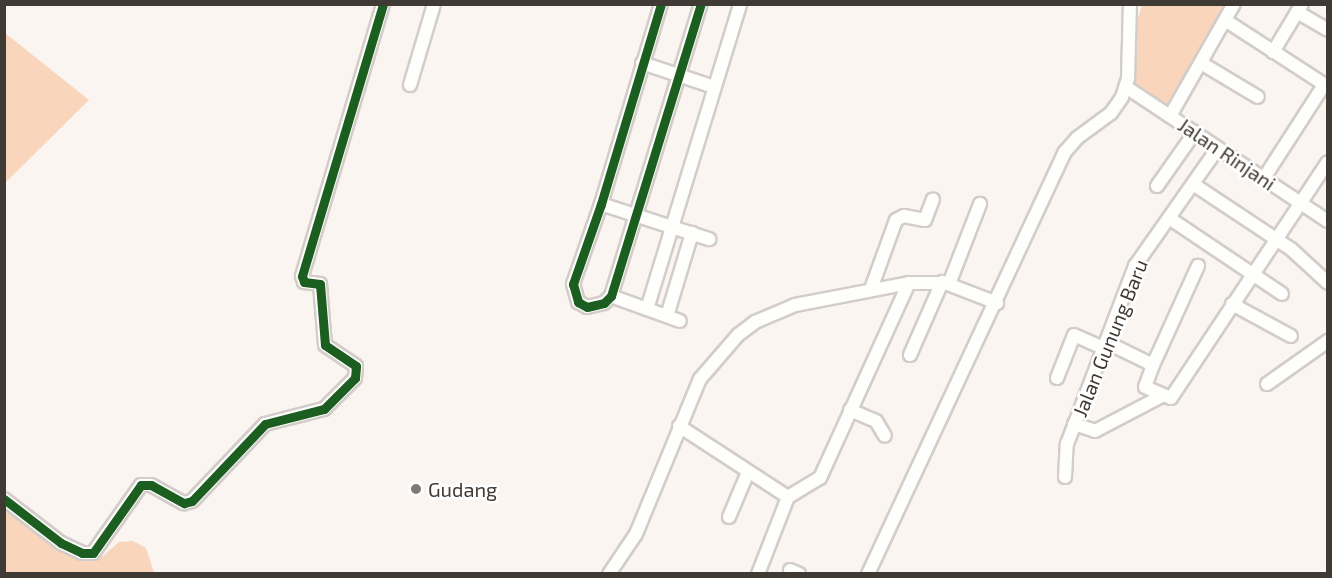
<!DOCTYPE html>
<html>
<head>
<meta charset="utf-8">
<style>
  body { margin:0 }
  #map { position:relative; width:1332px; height:578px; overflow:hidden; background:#faf5f1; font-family:"Exo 2",sans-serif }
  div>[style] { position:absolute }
  .green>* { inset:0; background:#f9d5bb }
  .roads { filter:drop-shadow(2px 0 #d3cdc9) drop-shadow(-2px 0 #d3cdc9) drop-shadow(0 2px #d3cdc9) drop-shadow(0 -2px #d3cdc9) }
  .minor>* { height:12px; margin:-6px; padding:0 6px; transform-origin:6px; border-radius:6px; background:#fefefd }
  .cycleway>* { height:9px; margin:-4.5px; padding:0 4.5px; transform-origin:4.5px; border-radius:4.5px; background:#1b5e20 }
  .dots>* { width:16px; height:16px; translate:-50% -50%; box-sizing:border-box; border:3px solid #fff; border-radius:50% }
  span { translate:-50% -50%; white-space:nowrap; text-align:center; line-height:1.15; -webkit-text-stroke:5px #fff; paint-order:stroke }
  .street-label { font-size:20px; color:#403a35 }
  .poi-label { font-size:20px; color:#403a35 }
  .left { translate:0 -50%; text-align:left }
  .frame { position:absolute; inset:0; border:6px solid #403a35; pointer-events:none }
</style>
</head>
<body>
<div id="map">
  <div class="green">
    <i style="clip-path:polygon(1142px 5px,1229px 5px,1167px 112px,1134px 89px,1137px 21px)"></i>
    <i style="clip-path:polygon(5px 33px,89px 100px,5px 183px)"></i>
    <i style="clip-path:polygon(4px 507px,71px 555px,103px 556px,119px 542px,133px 541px,146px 548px,154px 573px,5px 573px)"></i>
  </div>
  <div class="roads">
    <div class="minor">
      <i style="left:661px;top:4px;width:209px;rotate:106.7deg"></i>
      <i style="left:601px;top:204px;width:85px;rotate:109.3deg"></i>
      <i style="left:573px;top:284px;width:19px;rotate:74deg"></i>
      <i style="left:578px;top:302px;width:10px;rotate:29deg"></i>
      <i style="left:587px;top:307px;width:17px;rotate:-13deg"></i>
      <i style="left:604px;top:303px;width:10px;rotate:-45deg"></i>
      <i style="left:611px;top:296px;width:306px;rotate:-72.9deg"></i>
      <i style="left:1297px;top:12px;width:36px;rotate:30deg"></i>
      <i style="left:1225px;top:20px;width:123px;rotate:33deg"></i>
      <i style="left:1273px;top:52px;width:56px;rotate:-58.9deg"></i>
      <i style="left:642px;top:63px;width:76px;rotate:18.4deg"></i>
      <i style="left:1201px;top:63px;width:66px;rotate:30.8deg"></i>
      <i style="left:410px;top:85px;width:84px;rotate:-73.5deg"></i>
      <i style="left:1126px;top:87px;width:242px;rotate:33.6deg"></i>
      <i style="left:1170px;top:116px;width:129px;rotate:-60.3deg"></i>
      <i style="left:1264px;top:178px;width:111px;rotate:-57.2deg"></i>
      <i style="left:1193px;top:184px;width:118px;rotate:33.6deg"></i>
      <i style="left:1291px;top:249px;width:50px;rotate:42.6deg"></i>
      <i style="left:1157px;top:186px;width:66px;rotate:-54.9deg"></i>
      <i style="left:601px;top:204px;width:114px;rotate:18deg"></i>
      <i style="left:1169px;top:218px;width:136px;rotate:33.9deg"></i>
      <i style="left:949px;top:284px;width:86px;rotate:-68.8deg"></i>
      <i style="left:871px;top:289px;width:73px;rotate:-70.1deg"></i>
      <i style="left:896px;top:220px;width:9px;rotate:-27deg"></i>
      <i style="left:904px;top:216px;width:21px;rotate:11deg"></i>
      <i style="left:925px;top:220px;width:22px;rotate:-69deg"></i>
      <i style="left:611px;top:296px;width:73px;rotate:19.9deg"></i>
      <i style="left:1232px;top:304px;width:67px;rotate:28.5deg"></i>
      <i style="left:647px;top:309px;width:319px;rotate:-73deg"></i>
      <i style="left:667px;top:316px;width:87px;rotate:-73.2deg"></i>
      <i style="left:1106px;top:342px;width:52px;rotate:26.1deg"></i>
      <i style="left:1153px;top:365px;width:109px;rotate:-65.6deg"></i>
      <i style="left:910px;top:355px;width:80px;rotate:-66.3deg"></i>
      <i style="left:1153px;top:365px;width:23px;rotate:110deg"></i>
      <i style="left:1145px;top:387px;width:28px;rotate:23deg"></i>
      <i style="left:1171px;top:398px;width:283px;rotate:-56.4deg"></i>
      <i style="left:1057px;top:378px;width:46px;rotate:-68.4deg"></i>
      <i style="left:1074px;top:335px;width:32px;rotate:24deg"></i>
      <i style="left:1267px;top:384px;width:75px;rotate:-35.2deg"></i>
      <i style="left:850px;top:410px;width:28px;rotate:23deg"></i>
      <i style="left:876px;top:421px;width:17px;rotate:59deg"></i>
      <i style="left:1074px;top:424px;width:22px;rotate:18deg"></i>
      <i style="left:1095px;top:431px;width:76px;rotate:-27.6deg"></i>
      <i style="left:679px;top:426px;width:130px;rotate:33.1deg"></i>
      <i style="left:1065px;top:477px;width:33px;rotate:-87deg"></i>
      <i style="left:1067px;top:444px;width:191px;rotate:-69.1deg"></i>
      <i style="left:1135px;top:266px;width:144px;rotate:-54.9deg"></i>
      <i style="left:4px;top:499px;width:72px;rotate:37.7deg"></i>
      <i style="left:61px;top:543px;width:23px;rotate:25deg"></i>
      <i style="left:82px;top:553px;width:11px"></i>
      <i style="left:93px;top:553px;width:83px;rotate:-54.8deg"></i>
      <i style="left:141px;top:485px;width:10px"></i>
      <i style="left:151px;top:485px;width:38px;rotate:29deg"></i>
      <i style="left:184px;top:503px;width:8px;rotate:-14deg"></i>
      <i style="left:192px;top:501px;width:106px;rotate:-46.5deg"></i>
      <i style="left:265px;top:424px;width:61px;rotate:-14.3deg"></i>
      <i style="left:324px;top:409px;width:44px;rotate:-45deg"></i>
      <i style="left:355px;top:378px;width:12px;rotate:-85deg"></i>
      <i style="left:356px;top:366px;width:37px;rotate:-146deg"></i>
      <i style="left:325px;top:345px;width:61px;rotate:-94.7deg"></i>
      <i style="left:320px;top:284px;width:16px;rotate:-173deg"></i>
      <i style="left:304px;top:282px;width:6px;rotate:-108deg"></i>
      <i style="left:302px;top:276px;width:284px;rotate:-73.4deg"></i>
      <i style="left:729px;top:517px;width:49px;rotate:-67.1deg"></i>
      <i style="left:790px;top:570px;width:10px;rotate:24deg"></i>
      <i style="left:609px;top:574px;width:48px;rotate:-56deg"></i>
      <i style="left:636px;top:534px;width:168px;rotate:-67.6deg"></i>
      <i style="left:700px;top:379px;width:58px;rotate:-49.2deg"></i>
      <i style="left:738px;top:335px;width:21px;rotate:-37deg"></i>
      <i style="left:755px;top:322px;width:43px;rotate:-23deg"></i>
      <i style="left:795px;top:305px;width:116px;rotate:-10.9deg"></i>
      <i style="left:909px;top:283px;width:36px"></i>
      <i style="left:945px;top:283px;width:56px;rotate:21deg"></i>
      <i style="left:758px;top:574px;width:83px;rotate:-68.7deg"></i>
      <i style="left:788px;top:497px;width:37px;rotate:-31deg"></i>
      <i style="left:820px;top:478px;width:214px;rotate:-65.5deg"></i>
      <i style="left:868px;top:574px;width:466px;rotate:-65deg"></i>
      <i style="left:1065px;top:152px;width:18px;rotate:-49deg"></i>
      <i style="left:1077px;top:138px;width:42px;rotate:-36.3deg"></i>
      <i style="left:1111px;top:113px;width:19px;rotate:-55deg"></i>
      <i style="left:1122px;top:97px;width:20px;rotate:-72deg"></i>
      <i style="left:1128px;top:78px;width:74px;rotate:-88.5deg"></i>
    </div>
  </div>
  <div class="cycleway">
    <i style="left:661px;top:4px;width:209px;rotate:106.7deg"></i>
    <i style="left:601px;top:204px;width:85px;rotate:109.3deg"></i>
    <i style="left:573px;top:284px;width:19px;rotate:74deg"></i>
    <i style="left:578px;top:302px;width:10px;rotate:29deg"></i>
    <i style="left:587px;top:307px;width:17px;rotate:-13deg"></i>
    <i style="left:604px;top:303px;width:10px;rotate:-45deg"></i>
    <i style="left:611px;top:296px;width:306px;rotate:-72.9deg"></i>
    <i style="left:4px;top:499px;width:72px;rotate:37.7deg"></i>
    <i style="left:61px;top:543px;width:23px;rotate:25deg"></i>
    <i style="left:82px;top:553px;width:11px"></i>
    <i style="left:93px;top:553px;width:83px;rotate:-54.8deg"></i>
    <i style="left:141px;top:485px;width:10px"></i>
    <i style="left:151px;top:485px;width:38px;rotate:29deg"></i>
    <i style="left:184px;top:503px;width:8px;rotate:-14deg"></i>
    <i style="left:192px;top:501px;width:106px;rotate:-46.5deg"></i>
    <i style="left:265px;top:424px;width:61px;rotate:-14.3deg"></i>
    <i style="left:324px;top:409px;width:44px;rotate:-45deg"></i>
    <i style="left:355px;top:378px;width:12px;rotate:-85deg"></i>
    <i style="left:356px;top:366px;width:37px;rotate:-146deg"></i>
    <i style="left:325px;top:345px;width:61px;rotate:-94.7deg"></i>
    <i style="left:320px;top:284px;width:16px;rotate:-173deg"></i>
    <i style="left:304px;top:282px;width:6px;rotate:-108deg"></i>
    <i style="left:302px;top:276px;width:284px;rotate:-73.4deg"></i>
  </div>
  <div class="dots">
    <i style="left:416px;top:489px;background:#817b77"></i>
  </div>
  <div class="street-label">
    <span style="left:1227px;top:154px;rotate:34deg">Jalan Rinjani</span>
    <span style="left:1110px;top:338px;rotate:-68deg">Jalan Gunung Baru</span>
  </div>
  <div class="poi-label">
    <span class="left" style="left:428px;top:489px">Gudang</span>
  </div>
  <div class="frame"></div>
</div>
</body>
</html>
